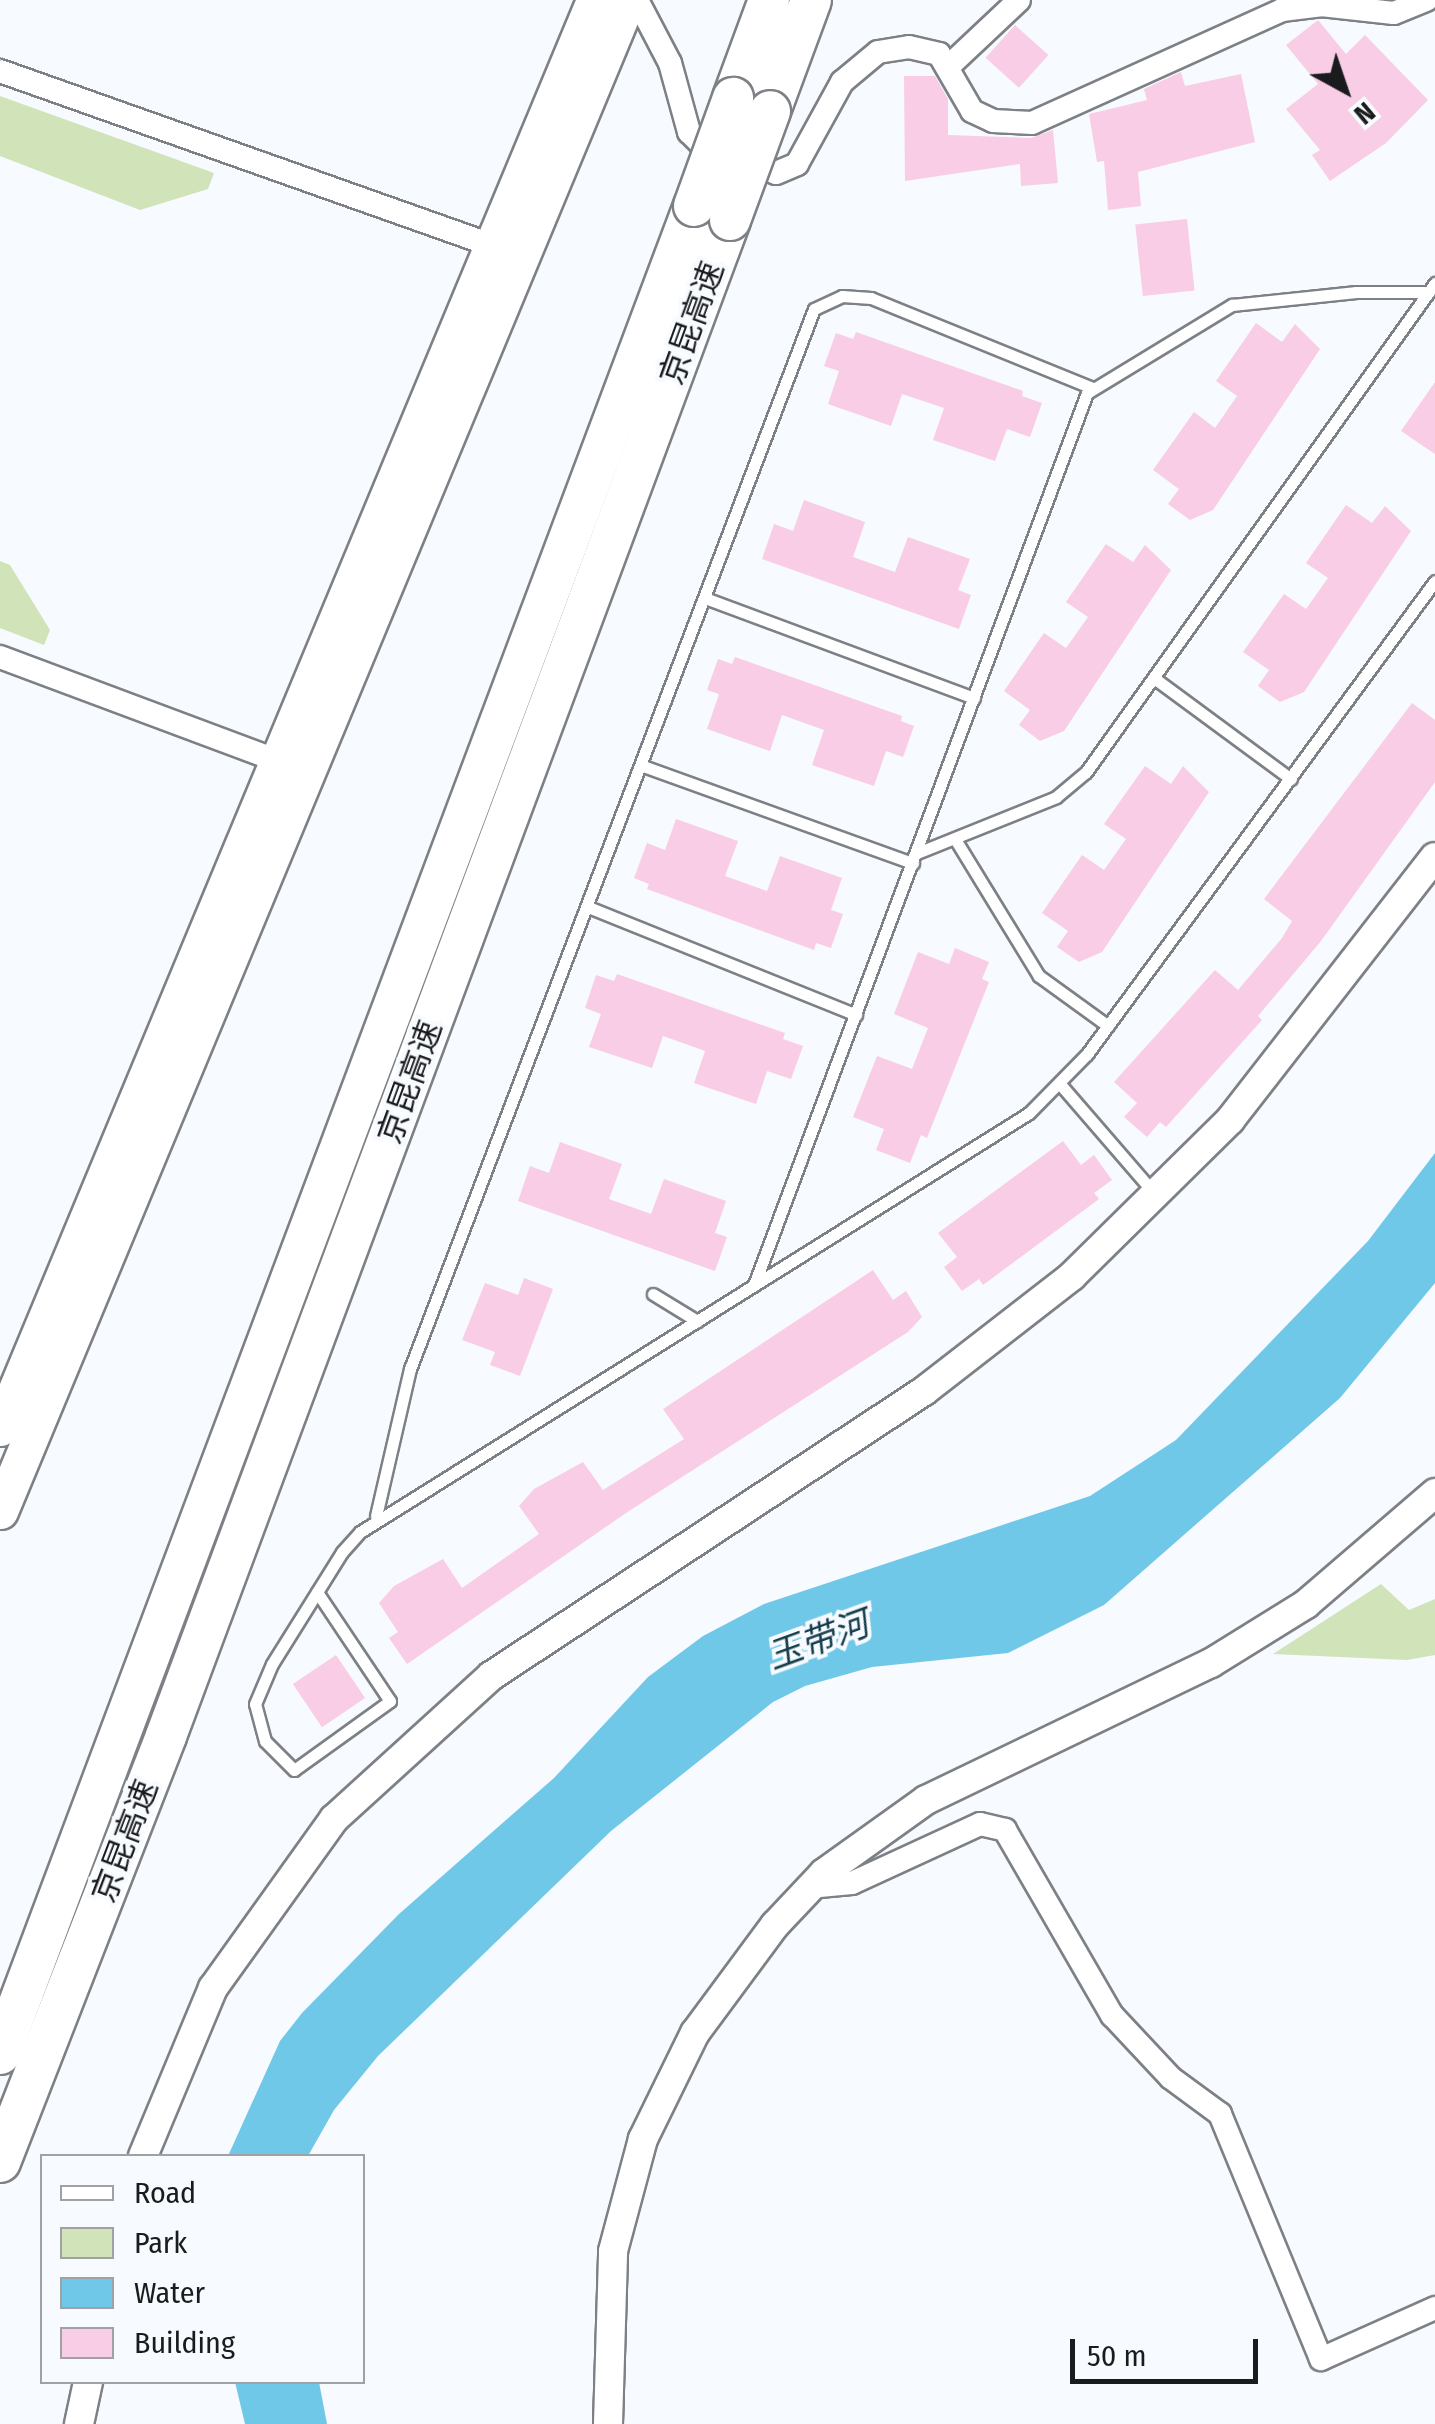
<!DOCTYPE html>
<html>
<head>
<meta charset="utf-8">
<style>
  body { margin:0 }
  #map { position:relative; width:1435px; height:2424px; overflow:hidden; background:#f7fafe; font-family:"Fira Sans Condensed","Noto Sans SC",sans-serif }
  div>[style] { position:absolute }
  .green>* { inset:0; background:#d0e3b9 }
  .water>* { inset:0; background:#70c8e9 }
  .building>* { inset:0; background:#f9cde5; transform-origin:0 0 }
  .roads { filter:drop-shadow(2px 0 #7d8085) drop-shadow(-2px 0 #7d8085) drop-shadow(0 2px #7d8085) drop-shadow(0 -2px #7d8085) }
  .service>* { height:11px; margin:-5.5px; padding:0 5.5px; transform-origin:5.5px; border-radius:5.5px; background:#fff }
  .minor>* { height:22px; margin:-11px; padding:0 11px; transform-origin:11px; border-radius:11px; background:#fff }
  .tertiary>* { height:28px; margin:-14px; padding:0 14px; transform-origin:14px; border-radius:14px; background:#fff }
  .primary>* { height:35px; margin:-17.5px; padding:0 17.5px; transform-origin:17.5px; border-radius:17.5px; background:#fff }
  .motorway>* { height:40px; margin:-20px; padding:0 20px; transform-origin:20px; border-radius:20px; background:#fff }
  .bridges { filter:drop-shadow(2px 0 #7d8085) drop-shadow(-2px 0 #7d8085) drop-shadow(0 2px #7d8085) drop-shadow(0 -2px #7d8085) }
  .motorway-bridge>* { height:40px; margin:-20px; padding:0 20px; transform-origin:20px; border-radius:20px; background:#fff }
  span { translate:-50% -50%; white-space:nowrap; text-align:center; line-height:1.15; -webkit-text-stroke:8px #f7fafe; paint-order:stroke }
  .street-label { font-size:32px; color:#1a1b1d }
  .water-label { font-size:35px; color:#153d4c; font-style:italic }
  .legend { position:absolute; left:40px; top:2154px; width:325px; height:230px; box-sizing:border-box; background:#f7fafe; border:2px solid #9fa1a4; margin:0; padding:12px 18px; list-style:none; font-size:30px; color:#1a1b1d }
  .legend li { display:flex; align-items:center; gap:20px; height:50px }
  .legend b { width:50px; border:2px solid #9fa1a4 }
  .north { position:absolute; left:1295px; top:40px; width:100px; height:100px; -webkit-text-stroke:8px #f7fafe; paint-order:stroke; rotate:140deg; font-size:28px; font-weight:700; line-height:40px; text-align:center; color:#1a1b1d }
  .north::after { content:''; display:block; margin:auto; width:35px; height:45px; background:#1a1b1d; clip-path:polygon(50% 0,100% 100%,50% 72%,0 100%) }
  .scale { position:absolute; left:1070px; top:2339px; width:188px; height:45px; box-sizing:border-box; border:5px solid #1a1b1d; border-top:0; padding-left:12px; font-size:30px; line-height:35px; white-space:nowrap; color:#1a1b1d; -webkit-text-stroke:8px #f7fafe; paint-order:stroke }
</style>
</head>
<body>
<div id="map">
  <div class="green">
    <i style="clip-path:polygon(0 96px,214px 173px,208px 189px,140px 210px,0 156px)"></i>
    <i style="clip-path:polygon(0 561px,10px 565px,50px 630px,44px 645px,0 628px)"></i>
    <i style="clip-path:polygon(1381px 1584px,1409px 1610px,1435px 1599px,1435px 1655px,1407px 1660px,1273px 1654px)"></i>
  </div>
  <div class="water">
    <i style="clip-path:polygon(1435px 1153px,1435px 1283px,1340px 1398px,1104px 1605px,1008px 1653px,872px 1667px,805px 1686px,773px 1702px,611px 1831px,378px 2056px,334px 2110px,308px 2156px,228px 2156px,280px 2041px,302px 2013px,399px 1914px,554px 1778px,648px 1677px,703px 1636px,764px 1604px,1090px 1496px,1176px 1440px,1368px 1241px)"></i>
    <i style="clip-path:polygon(235px 2382px,319px 2382px,327px 2424px,245px 2424px)"></i>
  </div>
  <div class="building">
    <i style="clip-path:polygon(1318px 20px,1346px 54px,1365px 35px,1428px 100px,1386px 143px,1330px 181px,1312px 155px,1320px 150px,1286px 109px,1318px 84px,1286px 45px)"></i>
    <i style="left:1015px;top:25px;width:45px;height:44px;rotate:42deg"></i>
    <i style="clip-path:polygon(1181px 72px,1185px 86px,1241px 74px,1255px 142px,1138px 172px,1141px 206px,1108px 210px,1104px 161px,1097px 162px,1089px 114px,1147px 100px,1144px 89px)"></i>
    <i style="clip-path:polygon(904px 76px,935px 76px,948px 99px,948px 135px,1031px 138px,1053px 130px,1058px 183px,1021px 186px,1020px 164px,905px 181px)"></i>
    <i style="left:1187px;top:219px;width:72px;height:52px;rotate:84deg"></i>
    <i style="clip-path:polygon(1256px 323px,1282px 342px,1295px 324px,1320px 349px,1213px 510px,1190px 520px,1168px 504px,1179px 489px,1153px 470px,1194px 412px,1215px 428px,1237px 396px,1216px 381px)"></i>
    <i style="clip-path:polygon(856px 332px,1023px 391px,1022px 396px,1042px 403px,1030px 437px,1007px 429px,995px 461px,933px 440px,944px 408px,902px 394px,891px 426px,828px 404px,839px 371px,824px 366px,836px 333px,853px 339px)"></i>
    <i style="clip-path:polygon(1435px 382px,1435px 454px,1401px 431px)"></i>
    <i style="clip-path:polygon(804px 500px,865px 522px,853px 557px,895px 572px,908px 537px,970px 559px,958px 590px,971px 595px,959px 629px,762px 559px,774px 524px,793px 531px)"></i>
    <i style="clip-path:polygon(1346px 505px,1372px 523px,1385px 506px,1411px 531px,1304px 692px,1280px 702px,1258px 686px,1269px 670px,1243px 652px,1284px 594px,1306px 609px,1328px 578px,1306px 563px)"></i>
    <i style="clip-path:polygon(1106px 544px,1133px 562px,1145px 545px,1171px 570px,1064px 731px,1040px 741px,1019px 725px,1030px 710px,1004px 691px,1044px 633px,1066px 648px,1088px 617px,1066px 602px)"></i>
    <i style="clip-path:polygon(735px 657px,902px 716px,901px 721px,914px 726px,903px 757px,886px 751px,874px 786px,812px 765px,824px 730px,782px 715px,770px 751px,707px 729px,719px 694px,707px 690px,718px 659px,732px 664px)"></i>
    <i style="clip-path:polygon(1412px 703px,1435px 720px,1435px 782px,1321px 941px,1258px 1016px,1262px 1020px,1166px 1127px,1160px 1122px,1147px 1137px,1124px 1117px,1137px 1103px,1114px 1082px,1215px 970px,1238px 990px,1282px 938px,1292px 921px,1264px 899px)"></i>
    <i style="clip-path:polygon(1145px 766px,1171px 784px,1183px 766px,1209px 792px,1102px 952px,1079px 962px,1057px 947px,1068px 931px,1042px 913px,1082px 855px,1104px 870px,1126px 839px,1104px 824px)"></i>
    <i style="clip-path:polygon(676px 819px,738px 841px,725px 876px,767px 891px,780px 856px,842px 878px,831px 910px,843px 914px,831px 948px,816px 943px,814px 950px,647px 889px,649px 884px,634px 878px,647px 843px,665px 850px)"></i>
    <i style="clip-path:polygon(955px 948px,989px 962px,982px 979px,989px 982px,927px 1138px,921px 1135px,910px 1163px,876px 1150px,884px 1129px,853px 1117px,877px 1056px,912px 1069px,928px 1028px,894px 1014px,918px 952px,949px 964px)"></i>
    <i style="clip-path:polygon(617px 974px,785px 1033px,783px 1039px,803px 1046px,791px 1079px,767px 1071px,756px 1104px,694px 1083px,705px 1051px,663px 1036px,652px 1068px,589px 1047px,601px 1014px,585px 1008px,596px 975px,614px 981px)"></i>
    <i style="clip-path:polygon(1063px 1141px,1081px 1165px,1094px 1155px,1112px 1180px,1094px 1193px,1099px 1199px,983px 1285px,979px 1279px,962px 1291px,944px 1267px,957px 1257px,938px 1233px)"></i>
    <i style="clip-path:polygon(560px 1142px,622px 1164px,609px 1199px,651px 1214px,664px 1179px,726px 1201px,715px 1233px,727px 1237px,715px 1271px,518px 1201px,530px 1166px,549px 1173px)"></i>
    <i style="clip-path:polygon(873px 1270px,893px 1300px,906px 1291px,922px 1317px,908px 1332px,629px 1511px,407px 1664px,389px 1638px,398px 1632px,379px 1603px,394px 1586px,443px 1559px,462px 1588px,539px 1534px,519px 1506px,534px 1489px,583px 1462px,603px 1490px,684px 1439px,663px 1409px)"></i>
    <i style="clip-path:polygon(524px 1278px,553px 1289px,520px 1376px,490px 1365px,495px 1352px,462px 1340px,485px 1283px,518px 1295px)"></i>
    <i style="left:336px;top:1655px;width:52px;height:52px;rotate:56deg"></i>
  </div>
  <div class="roads">
    <div class="service">
      <i style="left:705px;top:598px;width:287px;rotate:20.4deg"></i>
      <i style="left:1154px;top:678px;width:170px;rotate:36.4deg"></i>
      <i style="left:643px;top:766px;width:287px;rotate:19.8deg"></i>
      <i style="left:955px;top:839px;width:161px;rotate:58.5deg"></i>
      <i style="left:1039px;top:976px;width:85px;rotate:35.9deg"></i>
      <i style="left:917px;top:853px;width:150px;rotate:-21.9deg"></i>
      <i style="left:1056px;top:797px;width:39px;rotate:-40deg"></i>
      <i style="left:1086px;top:772px;width:601px;rotate:-54.48deg"></i>
      <i style="left:588px;top:907px;width:289px;rotate:21.9deg"></i>
      <i style="left:1060px;top:1084px;width:144px;rotate:49.2deg"></i>
      <i style="left:754px;top:1285px;width:952px;rotate:-69.53deg"></i>
      <i style="left:1087px;top:393px;width:170px;rotate:-31.3deg"></i>
      <i style="left:1232px;top:305px;width:125px;rotate:-6deg"></i>
      <i style="left:1356px;top:292px;width:73px"></i>
      <i style="left:653px;top:1294px;width:52px;rotate:31.5deg"></i>
      <i style="left:376px;top:1516px;width:151px;rotate:-77deg"></i>
      <i style="left:410px;top:1369px;width:1134px;rotate:-69.14deg"></i>
      <i style="left:814px;top:309px;width:31px;rotate:-25deg"></i>
      <i style="left:842px;top:296px;width:29px;rotate:4deg"></i>
      <i style="left:871px;top:298px;width:240px;rotate:22.1deg"></i>
      <i style="left:317px;top:1592px;width:131px;rotate:56.2deg"></i>
      <i style="left:390px;top:1701px;width:118px;rotate:144.3deg"></i>
      <i style="left:294px;top:1770px;width:41px;rotate:-135deg"></i>
      <i style="left:265px;top:1741px;width:38px;rotate:-105deg"></i>
      <i style="left:255px;top:1704px;width:43px;rotate:-67deg"></i>
      <i style="left:272px;top:1664px;width:132px;rotate:-58deg"></i>
      <i style="left:342px;top:1552px;width:27px;rotate:-48deg"></i>
      <i style="left:360px;top:1532px;width:789px;rotate:-32.06deg"></i>
      <i style="left:1029px;top:1113px;width:83px;rotate:-45.5deg"></i>
      <i style="left:1087px;top:1054px;width:587px;rotate:-53.66deg"></i>
    </div>
    <div class="minor">
      <i style="left:637px;top:0;width:71px;rotate:62.4deg"></i>
      <i style="left:670px;top:63px;width:72px;rotate:74.6deg"></i>
      <i style="left:689px;top:132px;width:17px;rotate:45deg"></i>
      <i style="left:701px;top:144px;width:80px;rotate:21.1deg"></i>
      <i style="left:776px;top:173px;width:23px;rotate:-23deg"></i>
      <i style="left:797px;top:164px;width:94px;rotate:-61.2deg"></i>
      <i style="left:842px;top:82px;width:47px;rotate:-39.8deg"></i>
      <i style="left:878px;top:52px;width:31px;rotate:-9deg"></i>
      <i style="left:909px;top:47px;width:31px;rotate:13deg"></i>
      <i style="left:939px;top:54px;width:66px;rotate:59.9deg"></i>
      <i style="left:972px;top:111px;width:23px;rotate:25deg"></i>
      <i style="left:993px;top:121px;width:39px;rotate:3deg"></i>
      <i style="left:1032px;top:123px;width:274px;rotate:-24.3deg"></i>
      <i style="left:1282px;top:10px;width:39px;rotate:-7deg"></i>
      <i style="left:1321px;top:5px;width:73px;rotate:6.3deg"></i>
      <i style="left:1394px;top:13px;width:35px;rotate:-22deg"></i>
      <i style="left:949px;top:66px;width:96px;rotate:-43.3deg"></i>
      <i style="left:0;top:71px;width:521px;rotate:19.51deg"></i>
      <i style="left:0;top:657px;width:294px;rotate:20.5deg"></i>
      <i style="left:809px;top:1887px;width:43px;rotate:-5.3deg"></i>
      <i style="left:852px;top:1883px;width:141px;rotate:-24.7deg"></i>
      <i style="left:980px;top:1824px;width:26px;rotate:13deg"></i>
      <i style="left:1005px;top:1830px;width:214px;rotate:60deg"></i>
      <i style="left:1112px;top:2015px;width:86px;rotate:46.9deg"></i>
      <i style="left:1171px;top:2078px;width:61px;rotate:36.3deg"></i>
      <i style="left:1220px;top:2114px;width:265px;rotate:67.6deg"></i>
      <i style="left:1321px;top:2359px;width:125px;rotate:-24.1deg"></i>
    </div>
    <div class="tertiary">
      <i style="left:143px;top:2156px;width:182px;rotate:-67.4deg"></i>
      <i style="left:213px;top:1988px;width:208px;rotate:-54.4deg"></i>
      <i style="left:334px;top:1819px;width:212px;rotate:-42.3deg"></i>
      <i style="left:491px;top:1676px;width:518px;rotate:-33.35deg"></i>
      <i style="left:924px;top:1391px;width:187px;rotate:-37.8deg"></i>
      <i style="left:1072px;top:1276px;width:222px;rotate:-44.6deg"></i>
      <i style="left:1230px;top:1120px;width:333px;rotate:-52.1deg"></i>
      <i style="left:79px;top:2424px;width:43px;rotate:-77.9deg"></i>
      <i style="left:608px;top:2424px;width:173px;rotate:-88.3deg"></i>
      <i style="left:613px;top:2251px;width:116px;rotate:-75deg"></i>
      <i style="left:643px;top:2139px;width:118px;rotate:-63.9deg"></i>
      <i style="left:695px;top:2033px;width:134px;rotate:-53.5deg"></i>
      <i style="left:775px;top:1925px;width:71px;rotate:-46.7deg"></i>
      <i style="left:824px;top:1873px;width:125px;rotate:-35.6deg"></i>
      <i style="left:926px;top:1800px;width:316px;rotate:-25.7deg"></i>
      <i style="left:1211px;top:1663px;width:112px;rotate:-31.8deg"></i>
      <i style="left:1306px;top:1604px;width:170px;rotate:-40.7deg"></i>
    </div>
    <div class="primary">
      <i style="left:0;top:1428px;width:1547px;rotate:-67.41deg"></i>
      <i style="left:0;top:1511px;width:1636px;rotate:-67.43deg"></i>
    </div>
    <div class="motorway">
      <i style="left:733px;top:98px;width:104px;rotate:-69.8deg"></i>
      <i style="left:770px;top:111px;width:118px;rotate:-69.7deg"></i>
      <i style="left:0;top:2054px;width:1974px;rotate:-69.42deg"></i>
      <i style="left:0;top:2162px;width:457px;rotate:-68.7deg"></i>
      <i style="left:166px;top:1736px;width:1618px;rotate:-69.59deg"></i>
    </div>
  </div>
  <div class="bridges">
    <div class="motorway-bridge">
      <i style="left:694px;top:206px;width:115px;rotate:-70.1deg"></i>
      <i style="left:730px;top:220px;width:116px;rotate:-69.8deg"></i>
    </div>
  </div>
  <div class="street-label">
    <span style="left:692px;top:323px;rotate:-70deg">京昆高速</span>
    <span style="left:410px;top:1082px;rotate:-70deg">京昆高速</span>
    <span style="left:125px;top:1841px;rotate:-69deg">京昆高速</span>
  </div>
  <div class="water-label">
    <span style="left:818px;top:1640px;rotate:-20deg">玉带河</span>
  </div>
  <ul class="legend">
  <li><b style="height:12px;background:#fff"></b>Road</li>
  <li><b style="height:28px;background:#d0e3b9"></b>Park</li>
  <li><b style="height:28px;background:#70c8e9"></b>Water</li>
  <li><b style="height:28px;background:#f9cde5"></b>Building</li>
  </ul>
  <div class="north">N</div>
  <div class="scale">50 m</div>
</div>
</body>
</html>
